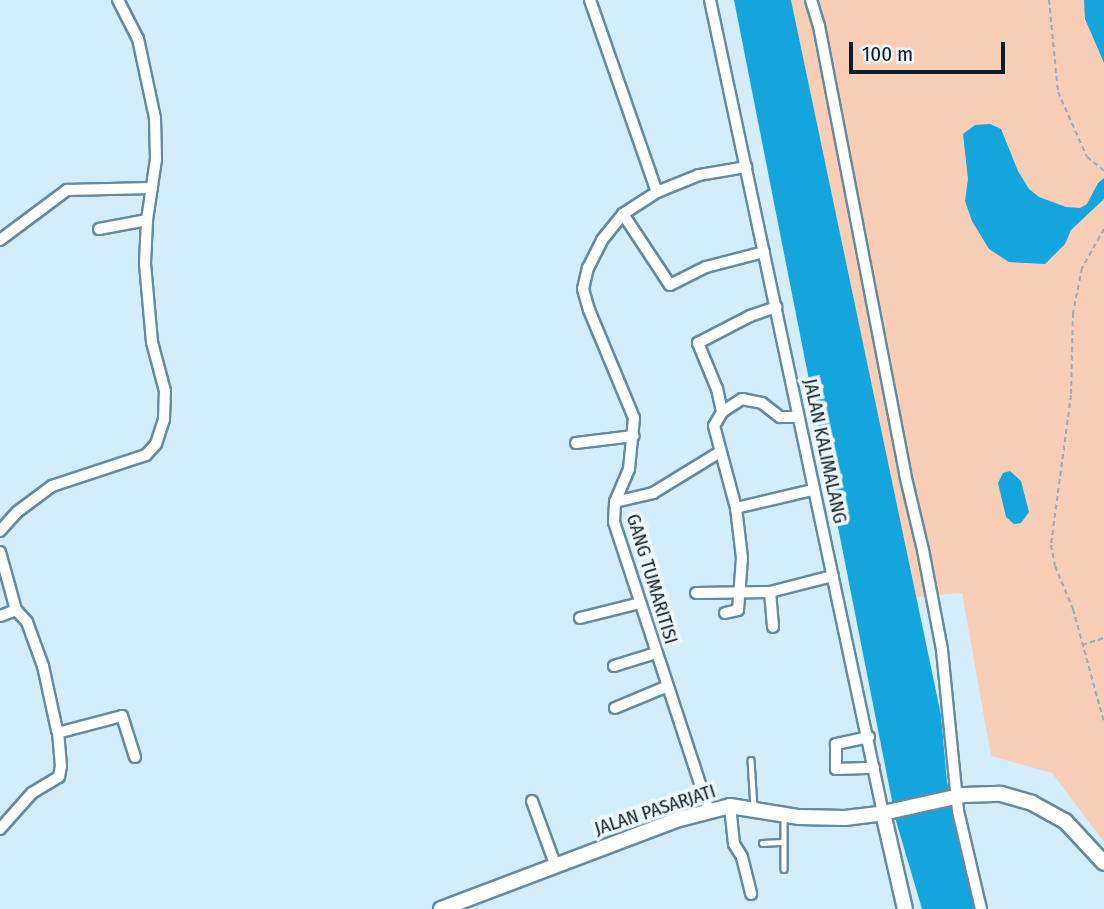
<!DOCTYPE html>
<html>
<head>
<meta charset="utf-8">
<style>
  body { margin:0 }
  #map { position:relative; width:1104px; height:909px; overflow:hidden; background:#d4edfb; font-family:"Fira Sans Condensed",sans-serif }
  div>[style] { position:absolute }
  .green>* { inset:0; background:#f8ceb6 }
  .water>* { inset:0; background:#14a5dd }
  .path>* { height:2px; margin-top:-1px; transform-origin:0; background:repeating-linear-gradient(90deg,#97adb9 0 5px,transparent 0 8.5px) }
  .roads { filter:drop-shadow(2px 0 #648ba0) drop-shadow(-2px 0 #648ba0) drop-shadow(0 2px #648ba0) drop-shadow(0 -2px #648ba0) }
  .service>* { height:4.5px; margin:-2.25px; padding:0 2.25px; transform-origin:2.25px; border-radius:2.25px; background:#fff }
  .minor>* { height:10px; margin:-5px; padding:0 5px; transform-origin:5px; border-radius:5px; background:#fff }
  .secondary>* { height:14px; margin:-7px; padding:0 7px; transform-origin:7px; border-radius:7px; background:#fff }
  span { translate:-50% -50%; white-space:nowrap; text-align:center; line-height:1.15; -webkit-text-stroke:7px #eff8fc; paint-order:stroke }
  .street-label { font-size:19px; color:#0c1c24 }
  .scale { position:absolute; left:849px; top:42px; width:156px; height:32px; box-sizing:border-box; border:4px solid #0c1c24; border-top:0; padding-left:9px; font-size:21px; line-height:24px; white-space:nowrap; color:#0c1c24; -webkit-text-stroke:5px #eff8fc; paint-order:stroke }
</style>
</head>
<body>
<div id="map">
  <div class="green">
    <i style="clip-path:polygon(791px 0,1104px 0,1104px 842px,1052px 773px,991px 756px,962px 593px,915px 597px,855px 321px)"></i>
  </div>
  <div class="water">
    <i style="clip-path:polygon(734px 0,791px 0,941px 715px,947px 782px,981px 909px,922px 909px,896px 821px)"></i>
    <i style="clip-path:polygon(1084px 0,1104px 0,1104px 63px,1085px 19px)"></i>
    <i style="clip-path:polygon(990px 124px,1001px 129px,1018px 171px,1029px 189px,1039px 197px,1066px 207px,1080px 208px,1087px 204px,1098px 183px,1104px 178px,1104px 199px,1071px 230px,1065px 244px,1045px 264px,1009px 262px,989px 249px,972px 221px,965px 201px,968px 179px,963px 134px,975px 125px)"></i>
    <i style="clip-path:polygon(1010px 471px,1021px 481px,1029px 512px,1021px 523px,1014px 524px,1006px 517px,998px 483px,1003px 473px)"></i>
  </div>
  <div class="path">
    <i style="left:1049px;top:0;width:92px;rotate:84.4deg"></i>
    <i style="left:1058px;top:92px;width:71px;rotate:66deg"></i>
    <i style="left:1087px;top:157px;width:22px;rotate:39deg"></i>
    <i style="left:1104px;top:229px;width:45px;rotate:119.4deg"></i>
    <i style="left:1082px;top:268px;width:46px;rotate:101.3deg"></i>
    <i style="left:1073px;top:313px;width:82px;rotate:91.4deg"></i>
    <i style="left:1071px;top:395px;width:151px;rotate:97.6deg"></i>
    <i style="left:1051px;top:545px;width:21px;rotate:79deg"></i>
    <i style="left:1055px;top:566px;width:47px;rotate:67.3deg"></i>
    <i style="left:1073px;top:609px;width:117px;rotate:74.7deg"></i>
    <i style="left:1082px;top:645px;width:23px;rotate:-18deg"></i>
  </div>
  <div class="roads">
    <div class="service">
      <i style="left:751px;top:760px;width:48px;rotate:86.4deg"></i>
      <i style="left:784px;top:819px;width:50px;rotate:90deg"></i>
      <i style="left:762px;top:843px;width:21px;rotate:-3deg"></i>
    </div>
    <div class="minor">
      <i style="left:590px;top:0;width:203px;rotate:70.8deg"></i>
      <i style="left:710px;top:0;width:831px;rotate:77.99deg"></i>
      <i style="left:811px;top:0;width:27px;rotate:73deg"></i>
      <i style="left:819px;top:26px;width:456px;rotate:79.1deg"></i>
      <i style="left:905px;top:474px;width:78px;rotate:76.7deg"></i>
      <i style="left:923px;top:550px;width:102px;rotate:79.2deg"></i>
      <i style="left:942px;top:650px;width:162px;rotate:84.3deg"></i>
      <i style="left:958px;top:811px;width:101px;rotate:76.8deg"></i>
      <i style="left:623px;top:214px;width:85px;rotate:56.5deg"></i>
      <i style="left:670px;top:285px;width:40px;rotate:-26.6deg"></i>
      <i style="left:706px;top:267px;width:60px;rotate:-14.5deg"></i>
      <i style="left:99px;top:229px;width:49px;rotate:-10.6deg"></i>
      <i style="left:0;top:240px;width:84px;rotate:-36.7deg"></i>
      <i style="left:67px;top:190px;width:85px;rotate:-1.3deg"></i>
      <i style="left:722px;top:412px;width:24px;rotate:-102deg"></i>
      <i style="left:717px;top:389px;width:50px;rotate:-112.4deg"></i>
      <i style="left:698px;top:343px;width:59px;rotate:-27.4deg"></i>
      <i style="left:750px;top:316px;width:28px;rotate:-19deg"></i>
      <i style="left:576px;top:443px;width:58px;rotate:-6.9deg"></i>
      <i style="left:615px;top:502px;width:39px;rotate:-13deg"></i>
      <i style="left:653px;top:493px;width:79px;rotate:-31.5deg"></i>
      <i style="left:736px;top:508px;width:78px;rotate:-13.3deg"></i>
      <i style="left:0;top:531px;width:25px;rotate:-48deg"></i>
      <i style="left:17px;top:512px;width:44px;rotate:-36.6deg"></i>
      <i style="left:52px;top:486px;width:99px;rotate:-18.3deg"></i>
      <i style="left:146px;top:455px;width:15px;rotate:-48deg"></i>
      <i style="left:156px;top:444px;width:26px;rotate:-72deg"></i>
      <i style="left:164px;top:419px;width:28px;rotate:-88deg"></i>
      <i style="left:165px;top:391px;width:51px;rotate:-104.9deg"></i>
      <i style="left:152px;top:342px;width:79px;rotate:-95.1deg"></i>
      <i style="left:145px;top:263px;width:43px;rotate:-87.3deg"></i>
      <i style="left:147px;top:220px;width:62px;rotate:-81.6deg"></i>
      <i style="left:156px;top:159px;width:41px;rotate:-91.4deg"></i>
      <i style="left:155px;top:118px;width:81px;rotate:-102.1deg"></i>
      <i style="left:138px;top:39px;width:44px;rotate:-117.1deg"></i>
      <i style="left:0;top:552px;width:60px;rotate:74.6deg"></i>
      <i style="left:16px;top:610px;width:17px;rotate:159deg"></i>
      <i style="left:770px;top:592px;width:35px;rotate:85deg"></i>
      <i style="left:696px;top:593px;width:74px;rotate:-0.8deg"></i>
      <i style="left:770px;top:592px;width:65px;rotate:-14.3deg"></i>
      <i style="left:16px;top:610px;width:16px;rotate:47deg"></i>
      <i style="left:27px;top:622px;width:47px;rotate:70deg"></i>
      <i style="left:43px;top:666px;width:66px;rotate:77.7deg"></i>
      <i style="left:57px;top:730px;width:4px;rotate:27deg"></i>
      <i style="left:61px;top:732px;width:63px;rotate:-14.7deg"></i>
      <i style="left:122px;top:716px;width:43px;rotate:72.4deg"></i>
      <i style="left:725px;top:613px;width:13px;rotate:-13deg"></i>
      <i style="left:738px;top:610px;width:52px;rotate:-85.6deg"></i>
      <i style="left:742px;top:558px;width:50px;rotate:-96.8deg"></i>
      <i style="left:736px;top:508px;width:85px;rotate:-105deg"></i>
      <i style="left:714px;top:426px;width:16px;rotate:-60deg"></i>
      <i style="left:722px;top:412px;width:24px;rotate:-33deg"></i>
      <i style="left:742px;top:399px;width:20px;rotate:11deg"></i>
      <i style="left:762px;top:403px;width:23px;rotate:38deg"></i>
      <i style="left:780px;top:417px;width:17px"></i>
      <i style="left:580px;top:618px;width:62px;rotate:-14deg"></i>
      <i style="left:614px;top:666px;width:44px;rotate:-17.2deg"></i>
      <i style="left:615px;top:708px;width:57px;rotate:-22.5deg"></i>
      <i style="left:869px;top:737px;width:34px;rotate:168deg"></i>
      <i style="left:836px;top:744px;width:25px;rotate:90deg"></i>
      <i style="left:836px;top:769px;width:38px;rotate:-2deg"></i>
      <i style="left:532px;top:801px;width:67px;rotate:69.9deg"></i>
      <i style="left:730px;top:806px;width:38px;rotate:84deg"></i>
      <i style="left:734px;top:844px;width:15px;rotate:58deg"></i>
      <i style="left:742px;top:857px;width:38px;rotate:76deg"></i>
      <i style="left:709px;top:811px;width:304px;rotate:-108.2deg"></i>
      <i style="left:614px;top:522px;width:20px;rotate:-87deg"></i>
      <i style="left:615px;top:502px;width:36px;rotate:-67deg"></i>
      <i style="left:629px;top:469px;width:51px;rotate:-84.4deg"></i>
      <i style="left:634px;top:418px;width:117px;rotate:-112.6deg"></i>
      <i style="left:589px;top:310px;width:22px;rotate:-106deg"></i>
      <i style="left:583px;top:289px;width:22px;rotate:-77deg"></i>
      <i style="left:588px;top:268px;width:31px;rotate:-63deg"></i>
      <i style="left:602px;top:240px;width:33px;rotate:-51deg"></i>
      <i style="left:623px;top:214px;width:40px;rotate:-32.9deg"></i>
      <i style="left:657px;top:192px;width:45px;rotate:-22deg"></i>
      <i style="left:699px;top:175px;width:48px;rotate:-9.7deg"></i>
      <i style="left:0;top:829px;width:48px;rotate:-48.4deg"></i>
      <i style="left:32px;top:793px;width:31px;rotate:-31deg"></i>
      <i style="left:59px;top:777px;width:11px;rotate:-80deg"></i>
      <i style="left:61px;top:766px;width:34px;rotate:-95deg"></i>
    </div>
    <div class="secondary">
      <i style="left:883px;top:813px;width:98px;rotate:77.1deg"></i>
      <i style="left:441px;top:909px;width:251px;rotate:-20.7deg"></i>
      <i style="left:676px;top:820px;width:56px;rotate:-14.5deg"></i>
      <i style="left:730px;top:806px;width:70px;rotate:9.1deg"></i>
      <i style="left:799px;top:817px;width:46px;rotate:1.2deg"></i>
      <i style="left:845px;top:818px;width:38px;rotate:-7deg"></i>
      <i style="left:883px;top:813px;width:83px;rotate:-12.5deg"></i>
      <i style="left:964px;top:795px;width:37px;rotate:-2deg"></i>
      <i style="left:1001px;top:794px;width:32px;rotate:16deg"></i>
      <i style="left:1032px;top:803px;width:38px;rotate:29deg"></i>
      <i style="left:1065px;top:821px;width:57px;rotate:47.1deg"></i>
    </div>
  </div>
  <div class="street-label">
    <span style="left:825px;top:451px;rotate:78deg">JALAN KALIMALANG</span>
    <span style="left:652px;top:579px;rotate:73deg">GANG TUMARITISI</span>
    <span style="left:655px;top:810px;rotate:-18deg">JALAN PASARJATI</span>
  </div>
  <div class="scale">100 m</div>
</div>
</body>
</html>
